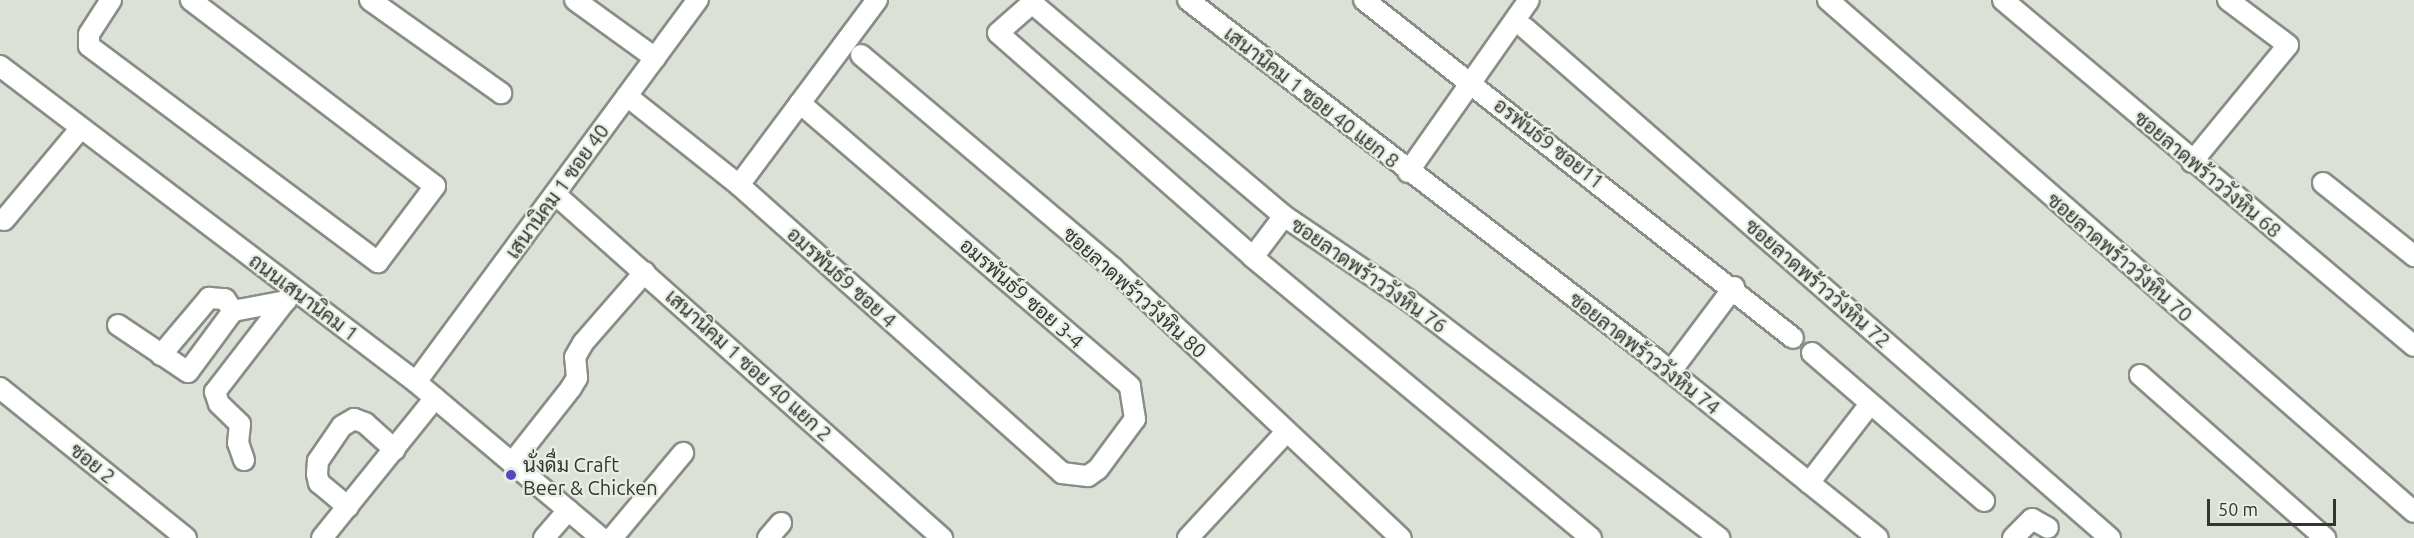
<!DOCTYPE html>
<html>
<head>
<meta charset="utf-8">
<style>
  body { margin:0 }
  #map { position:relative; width:2414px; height:538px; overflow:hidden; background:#dbe1d7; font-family:Ubuntu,Sarabun,sans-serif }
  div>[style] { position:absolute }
  .roads { filter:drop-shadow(2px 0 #888e85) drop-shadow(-2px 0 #888e85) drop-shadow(0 2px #888e85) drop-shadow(0 -2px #888e85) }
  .minor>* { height:20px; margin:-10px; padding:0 10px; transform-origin:10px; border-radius:10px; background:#fff }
  .dots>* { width:16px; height:16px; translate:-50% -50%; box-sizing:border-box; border:3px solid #e8eee4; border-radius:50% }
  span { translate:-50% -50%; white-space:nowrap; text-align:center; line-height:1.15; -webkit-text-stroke:4.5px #e8eee4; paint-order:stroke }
  .street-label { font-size:20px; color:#323531 }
  .poi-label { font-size:20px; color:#323531 }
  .left { translate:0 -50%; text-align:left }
  .scale { position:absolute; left:2207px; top:499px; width:129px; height:27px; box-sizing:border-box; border:3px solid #323531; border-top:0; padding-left:8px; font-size:18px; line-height:21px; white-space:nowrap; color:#323531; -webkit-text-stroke:4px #e8eee4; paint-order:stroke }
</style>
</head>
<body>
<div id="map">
  <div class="roads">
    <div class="minor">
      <i style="left:111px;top:0;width:40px;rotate:122.9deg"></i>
      <i style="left:89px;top:34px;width:12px;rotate:90deg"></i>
      <i style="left:89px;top:46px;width:361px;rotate:36.8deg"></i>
      <i style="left:378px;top:262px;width:95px;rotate:-53.1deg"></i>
      <i style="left:435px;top:186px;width:307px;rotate:-142.7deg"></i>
      <i style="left:370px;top:0;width:161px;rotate:35.4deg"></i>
      <i style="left:575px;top:0;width:99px;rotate:35.9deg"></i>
      <i style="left:1188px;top:0;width:588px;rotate:37.53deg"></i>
      <i style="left:1654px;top:358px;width:287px;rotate:38.8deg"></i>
      <i style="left:1364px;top:0;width:546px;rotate:38.23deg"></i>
      <i style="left:1828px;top:0;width:778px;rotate:41.14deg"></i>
      <i style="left:2003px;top:0;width:537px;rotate:40.09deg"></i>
      <i style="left:1525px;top:28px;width:776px;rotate:41.08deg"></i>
      <i style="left:861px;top:55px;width:329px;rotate:40.2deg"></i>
      <i style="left:1112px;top:267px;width:396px;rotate:43.2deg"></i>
      <i style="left:0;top:66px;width:522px;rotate:37.22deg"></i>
      <i style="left:416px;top:382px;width:242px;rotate:40.1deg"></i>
      <i style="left:627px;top:96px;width:143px;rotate:38.5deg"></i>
      <i style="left:739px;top:185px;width:433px;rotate:41.7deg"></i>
      <i style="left:1062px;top:473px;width:26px;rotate:7deg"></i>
      <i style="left:1088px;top:476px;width:12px;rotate:-35deg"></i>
      <i style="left:1098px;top:469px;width:62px;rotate:-53.5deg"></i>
      <i style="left:1135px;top:419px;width:33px;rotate:-99deg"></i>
      <i style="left:1130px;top:386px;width:435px;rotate:-139.4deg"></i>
      <i style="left:2192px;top:162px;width:151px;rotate:-50.6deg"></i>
      <i style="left:2288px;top:45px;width:75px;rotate:-143.1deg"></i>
      <i style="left:1408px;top:172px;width:210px;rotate:-54.9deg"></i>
      <i style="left:2323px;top:183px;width:117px;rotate:38.7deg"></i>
      <i style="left:739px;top:185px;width:231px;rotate:-53.3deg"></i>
      <i style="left:555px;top:194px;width:518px;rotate:41.63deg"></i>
      <i style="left:4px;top:220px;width:120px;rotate:-50.1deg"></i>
      <i style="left:1253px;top:257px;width:51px;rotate:-52.9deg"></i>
      <i style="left:118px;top:325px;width:84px;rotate:33.9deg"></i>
      <i style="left:188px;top:372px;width:76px;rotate:-53.6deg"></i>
      <i style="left:233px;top:311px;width:54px;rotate:-10.7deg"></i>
      <i style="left:1812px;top:353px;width:227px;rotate:40.7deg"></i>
      <i style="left:161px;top:355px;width:75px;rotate:-49.9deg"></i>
      <i style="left:209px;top:298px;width:16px;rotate:4deg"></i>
      <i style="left:225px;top:299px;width:14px;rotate:56deg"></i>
      <i style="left:1671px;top:371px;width:105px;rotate:-53.1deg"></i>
      <i style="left:2140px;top:375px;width:247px;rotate:41.4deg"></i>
      <i style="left:416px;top:382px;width:475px;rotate:-53.6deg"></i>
      <i style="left:0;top:388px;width:239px;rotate:38.9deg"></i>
      <i style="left:244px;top:460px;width:18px;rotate:-109deg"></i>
      <i style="left:238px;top:443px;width:19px;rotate:-84deg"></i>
      <i style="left:240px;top:424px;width:29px;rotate:-136deg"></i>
      <i style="left:219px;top:404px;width:13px;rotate:-108deg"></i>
      <i style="left:215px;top:392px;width:118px;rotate:-52.3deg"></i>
      <i style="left:512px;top:463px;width:95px;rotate:-51.8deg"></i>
      <i style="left:571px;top:388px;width:12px;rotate:-59deg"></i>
      <i style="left:577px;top:378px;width:21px;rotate:-95deg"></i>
      <i style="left:575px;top:357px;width:16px;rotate:-60deg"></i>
      <i style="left:583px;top:343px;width:94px;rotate:-48.9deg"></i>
      <i style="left:1809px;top:483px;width:100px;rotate:-52.3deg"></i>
      <i style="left:348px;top:507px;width:38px;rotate:-140deg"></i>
      <i style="left:319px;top:483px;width:9px;rotate:-103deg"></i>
      <i style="left:317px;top:474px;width:13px;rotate:-86deg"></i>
      <i style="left:318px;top:461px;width:42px;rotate:-55.6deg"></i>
      <i style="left:342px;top:426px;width:14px;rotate:-30deg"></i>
      <i style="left:354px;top:419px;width:12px;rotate:20deg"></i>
      <i style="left:365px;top:423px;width:40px;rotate:42deg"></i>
      <i style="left:322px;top:538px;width:180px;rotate:-51.1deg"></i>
      <i style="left:544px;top:538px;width:37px;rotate:-49deg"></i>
      <i style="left:612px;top:538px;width:111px;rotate:-50.1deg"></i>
      <i style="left:768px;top:538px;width:20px;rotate:-49deg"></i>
      <i style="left:1188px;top:538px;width:144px;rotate:-47.2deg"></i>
      <i style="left:1591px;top:538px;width:440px;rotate:-140.3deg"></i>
      <i style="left:1253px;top:257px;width:339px;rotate:-138.7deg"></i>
      <i style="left:998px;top:33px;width:45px;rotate:-41.4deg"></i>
      <i style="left:1032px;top:3px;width:330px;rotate:40.2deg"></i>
      <i style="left:1284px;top:216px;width:150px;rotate:34.1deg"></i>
      <i style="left:1408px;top:300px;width:392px;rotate:37.4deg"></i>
      <i style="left:2013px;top:538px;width:27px;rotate:-45deg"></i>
      <i style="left:2032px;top:519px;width:18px;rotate:29deg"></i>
    </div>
  </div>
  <div class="dots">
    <i style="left:511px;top:475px;background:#5148bf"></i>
  </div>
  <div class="street-label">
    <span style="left:1312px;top:97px;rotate:38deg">เสนานิคม 1 ซอย 40 แยก 8</span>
    <span style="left:1549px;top:143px;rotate:38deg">อรพันธ์9 ซอย11</span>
    <span style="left:2208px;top:174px;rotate:40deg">ซอยลาดพร้าววังหิน 68</span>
    <span style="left:557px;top:191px;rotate:-54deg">เสนานิคม 1 ซอย 40</span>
    <span style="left:2120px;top:257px;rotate:41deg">ซอยลาดพร้าววังหิน 70</span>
    <span style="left:1369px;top:275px;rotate:35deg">ซอยลาดพร้าววังหิน 76</span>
    <span style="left:842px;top:277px;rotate:42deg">อมรพันธ์9 ซอย 4</span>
    <span style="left:1818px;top:283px;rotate:41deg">ซอยลาดพร้าววังหิน 72</span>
    <span style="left:1135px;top:292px;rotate:42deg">ซอยลาดพร้าววังหิน 80</span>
    <span style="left:1022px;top:293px;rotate:41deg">อมรพันธ์9 ซอย 3-4</span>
    <span style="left:304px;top:297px;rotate:37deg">ถนนเสนานิคม 1</span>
    <span style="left:1645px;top:353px;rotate:38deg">ซอยลาดพร้าววังหิน 74</span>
    <span style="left:749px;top:365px;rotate:42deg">เสนานิคม 1 ซอย 40 แยก 2</span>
    <span style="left:93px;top:463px;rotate:39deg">ซอย 2</span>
  </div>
  <div class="poi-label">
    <span class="left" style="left:523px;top:476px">นั่งดื่ม Craft<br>Beer &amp; Chicken</span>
  </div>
  <div class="scale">50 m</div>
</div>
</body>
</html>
